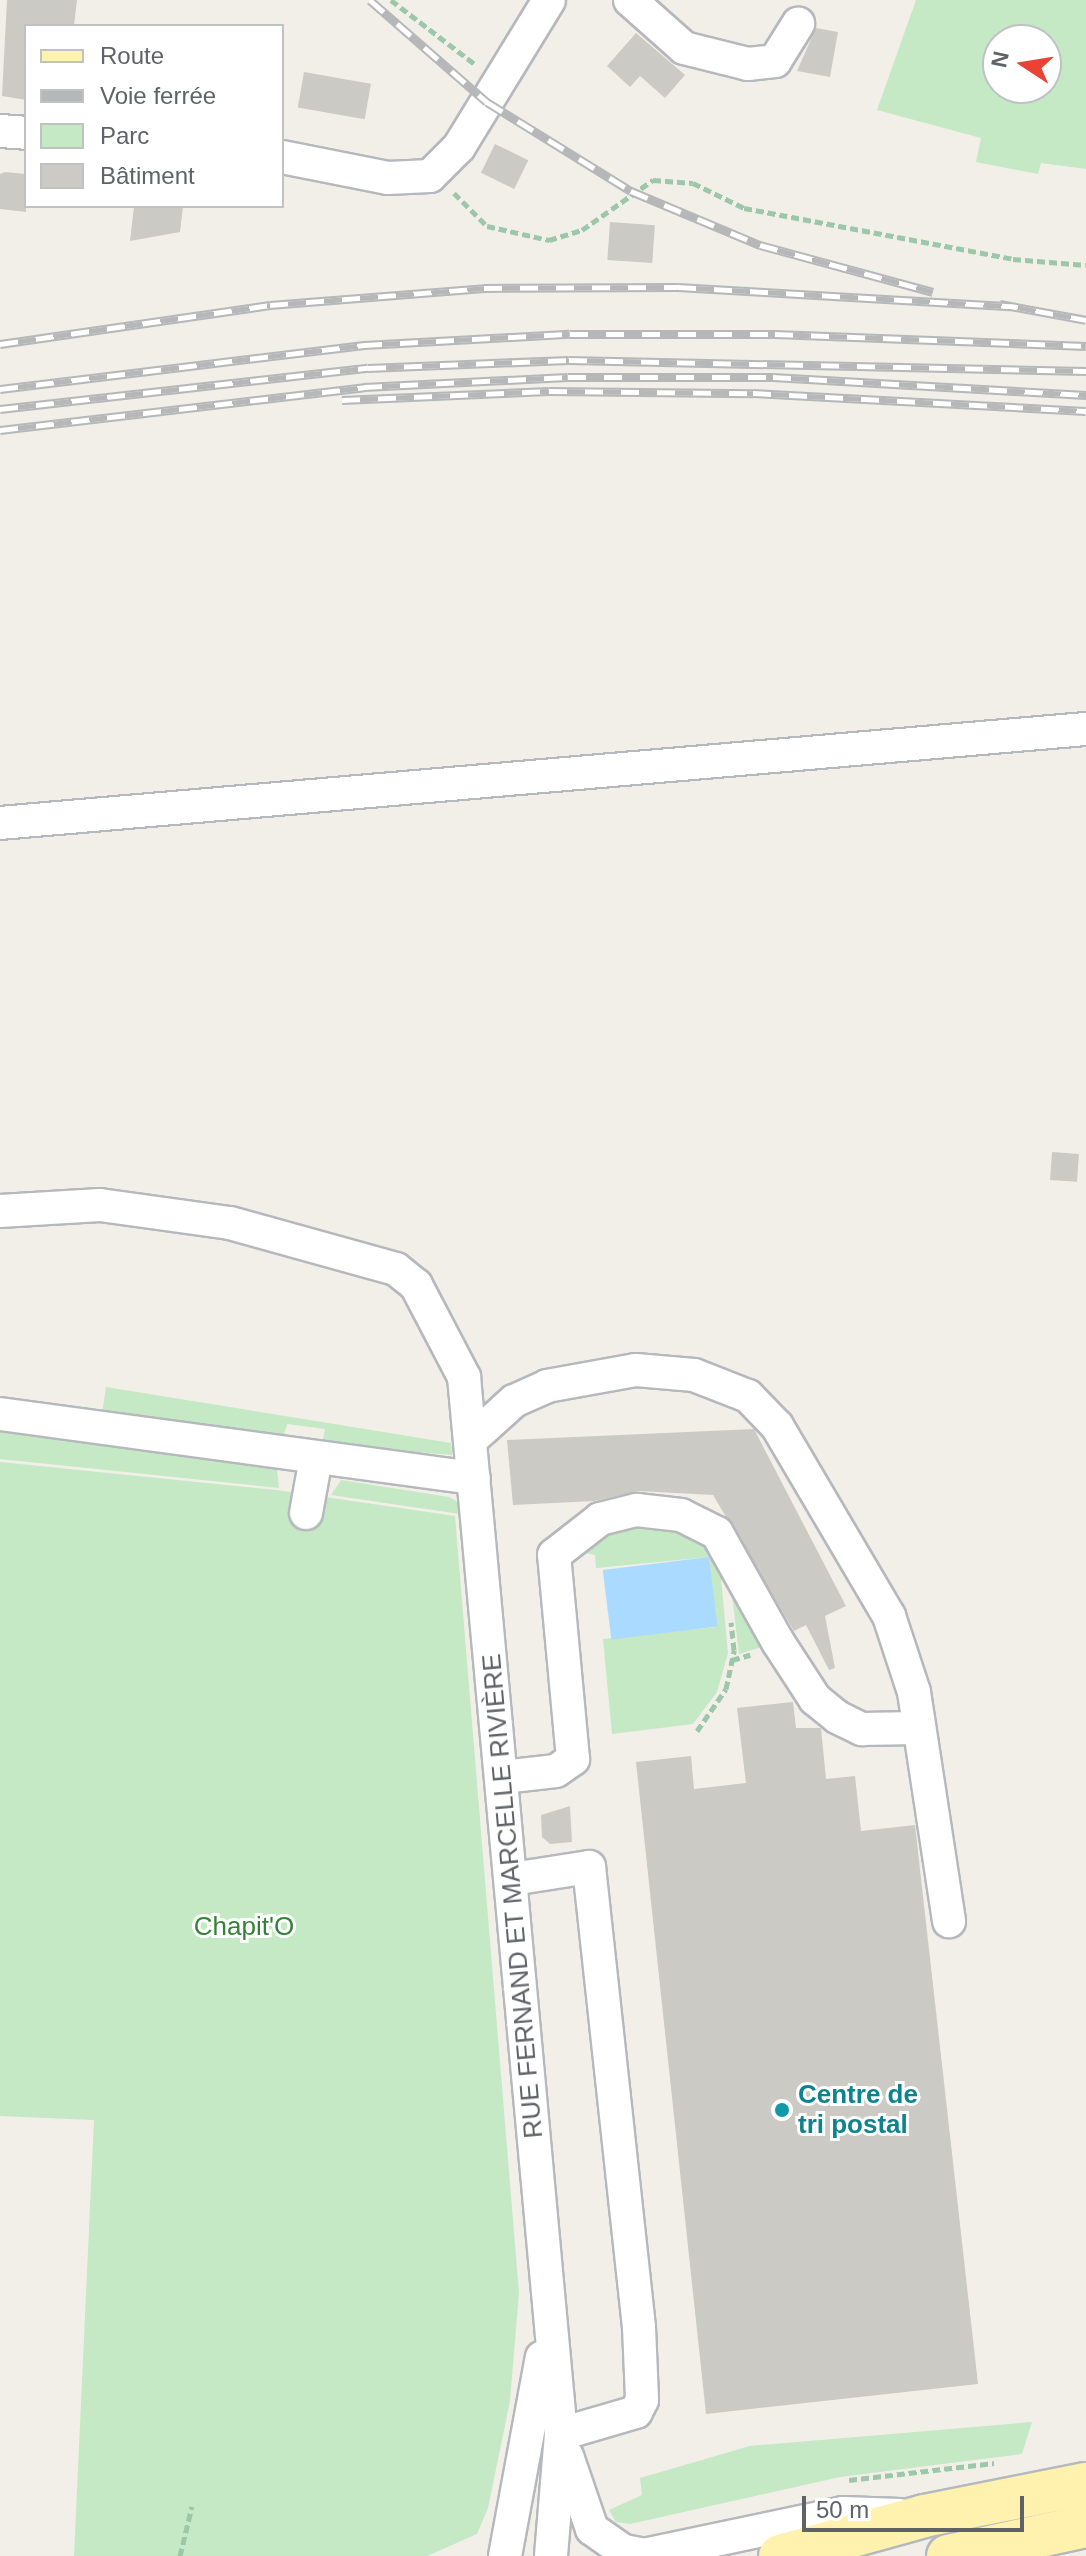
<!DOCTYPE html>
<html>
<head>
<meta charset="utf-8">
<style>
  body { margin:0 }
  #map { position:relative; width:1086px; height:2556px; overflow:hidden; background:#f1efe8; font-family:Arial,sans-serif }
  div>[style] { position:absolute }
  .green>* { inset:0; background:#c5e8c5 }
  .water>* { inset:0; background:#aadaff; transform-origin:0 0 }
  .building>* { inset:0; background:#cccac5; transform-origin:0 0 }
  .path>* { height:5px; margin-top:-2.5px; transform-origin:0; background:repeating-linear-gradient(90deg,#9cc7a9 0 8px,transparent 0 12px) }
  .roads { filter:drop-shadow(2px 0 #b5b8bc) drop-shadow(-2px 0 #b5b8bc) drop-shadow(0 2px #b5b8bc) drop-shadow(0 -2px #b5b8bc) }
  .minor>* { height:32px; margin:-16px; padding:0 16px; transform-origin:16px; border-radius:16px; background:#fff }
  .major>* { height:42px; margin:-21px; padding:0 21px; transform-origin:21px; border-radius:21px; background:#fff2af }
  .rail>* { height:9px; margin-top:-4.5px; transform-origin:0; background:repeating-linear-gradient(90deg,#fff 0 18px,#b6b7b8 0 36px); box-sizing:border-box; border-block:2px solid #b6b7b8 }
  .dots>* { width:22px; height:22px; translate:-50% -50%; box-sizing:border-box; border:4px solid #fff; border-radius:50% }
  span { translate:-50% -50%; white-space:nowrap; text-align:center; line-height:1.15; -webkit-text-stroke:6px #fff; paint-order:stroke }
  .street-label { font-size:26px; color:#5f6368 }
  .park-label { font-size:26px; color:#348238 }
  .culture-label { font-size:26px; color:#0d838f; font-weight:700 }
  .left { translate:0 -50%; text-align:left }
  .legend { position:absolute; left:24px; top:24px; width:260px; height:184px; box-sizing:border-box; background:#fff; border:2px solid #bfc1c3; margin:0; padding:10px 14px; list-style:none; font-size:24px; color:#5f6368 }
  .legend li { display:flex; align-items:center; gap:16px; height:40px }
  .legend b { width:40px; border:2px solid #bfc1c3 }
  .north { position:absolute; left:982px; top:24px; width:80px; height:80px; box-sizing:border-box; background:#fff; border:2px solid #bfc1c3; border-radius:50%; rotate:282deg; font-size:22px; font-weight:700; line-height:32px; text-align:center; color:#5f6368 }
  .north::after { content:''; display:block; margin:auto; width:28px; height:36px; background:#ea4335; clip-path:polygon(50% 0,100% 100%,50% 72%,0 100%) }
  .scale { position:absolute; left:802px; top:2496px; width:222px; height:36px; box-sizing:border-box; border:4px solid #5f6368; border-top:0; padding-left:10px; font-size:24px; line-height:28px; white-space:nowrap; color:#5f6368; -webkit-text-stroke:6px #fff; paint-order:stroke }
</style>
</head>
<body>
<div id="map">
  <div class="green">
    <i style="clip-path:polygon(evenodd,916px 0,1086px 0,1086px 169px,1041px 163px,1038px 174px,976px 162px,981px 138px,877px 110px,916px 0,998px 40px,1046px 40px,1046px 88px,998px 88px,998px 40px)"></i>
    <i style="clip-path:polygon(106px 1387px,451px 1443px,452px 1455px,322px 1444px,325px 1429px,287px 1424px,283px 1439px,102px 1414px)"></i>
    <i style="clip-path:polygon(0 1431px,277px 1469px,279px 1488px,0 1459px)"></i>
    <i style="clip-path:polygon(0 1462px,277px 1490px,455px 1516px,519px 2293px,510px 2401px,488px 2508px,477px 2534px,427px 2556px,74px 2556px,94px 2120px,0 2116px)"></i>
    <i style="clip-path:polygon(341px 1480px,449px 1497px,458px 1502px,460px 1514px,331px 1495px)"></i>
    <i style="clip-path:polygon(627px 1519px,691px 1531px,719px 1556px,728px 1653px,717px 1692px,693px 1724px,612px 1734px,603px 1639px,716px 1627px,709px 1557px,596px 1568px,595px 1555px,581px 1552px)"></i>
    <i style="clip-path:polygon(729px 1570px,771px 1644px,739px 1654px)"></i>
    <i style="clip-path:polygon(1032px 2422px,1022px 2454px,840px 2477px,630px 2524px,616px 2522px,609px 2510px,642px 2495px,640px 2478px,750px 2446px)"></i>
  </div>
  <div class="water">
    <i style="left:709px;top:1557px;width:70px;height:107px;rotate:83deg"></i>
  </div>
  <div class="building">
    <i style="clip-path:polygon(7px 0,77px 0,74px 26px,26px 26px,26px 100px,2px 96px)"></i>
    <i style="clip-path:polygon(816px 28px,838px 32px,830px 77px,797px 71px)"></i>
    <i style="clip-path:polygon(636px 33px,685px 75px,665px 98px,640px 76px,630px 87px,607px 66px)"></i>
    <i style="left:304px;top:72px;width:68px;height:36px;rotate:10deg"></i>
    <i style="left:495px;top:144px;width:37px;height:32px;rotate:26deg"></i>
    <i style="clip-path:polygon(5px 172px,26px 174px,26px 212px,0 209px,0 174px)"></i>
    <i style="clip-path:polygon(134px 206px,183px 206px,180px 232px,130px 241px)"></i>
    <i style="left:610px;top:222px;width:45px;height:38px;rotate:4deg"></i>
    <i style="left:1052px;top:1152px;width:27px;height:28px;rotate:4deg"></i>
    <i style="clip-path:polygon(754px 1429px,846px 1606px,825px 1616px,835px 1668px,829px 1670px,806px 1625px,794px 1631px,713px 1495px,639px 1491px,594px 1501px,513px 1505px,507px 1440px)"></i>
    <i style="clip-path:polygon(793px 1702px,796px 1728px,821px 1728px,826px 1779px,855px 1776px,861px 1831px,915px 1825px,978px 2384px,706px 2414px,636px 1762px,691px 1756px,694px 1789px,746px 1783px,737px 1708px)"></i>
    <i style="clip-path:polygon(570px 1806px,572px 1842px,550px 1844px,542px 1837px,541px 1815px)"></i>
  </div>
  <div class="path">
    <i style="left:391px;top:0;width:107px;rotate:37.4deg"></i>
    <i style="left:454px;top:193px;width:47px;rotate:45deg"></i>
    <i style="left:487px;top:226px;width:64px;rotate:12.7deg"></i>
    <i style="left:549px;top:240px;width:34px;rotate:-17deg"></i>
    <i style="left:582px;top:230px;width:87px;rotate:-35.2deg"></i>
    <i style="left:653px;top:180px;width:40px;rotate:4.3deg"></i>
    <i style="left:693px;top:183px;width:57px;rotate:26.1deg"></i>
    <i style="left:744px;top:208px;width:274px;rotate:10.7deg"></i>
    <i style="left:1013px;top:259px;width:73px;rotate:4.7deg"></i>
    <i style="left:732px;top:1660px;width:19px;rotate:-16deg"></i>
    <i style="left:697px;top:1731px;width:51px;rotate:-55.4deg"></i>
    <i style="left:726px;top:1689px;width:40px;rotate:-78deg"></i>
    <i style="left:734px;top:1650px;width:28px;rotate:-96deg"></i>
    <i style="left:849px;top:2480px;width:146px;rotate:-6.7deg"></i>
    <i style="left:180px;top:2556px;width:51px;rotate:-76.5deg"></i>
  </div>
  <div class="roads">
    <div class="minor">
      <i style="left:630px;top:0;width:72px;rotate:41.6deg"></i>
      <i style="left:684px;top:48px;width:66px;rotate:14deg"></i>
      <i style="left:748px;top:64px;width:27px;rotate:-6deg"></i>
      <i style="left:775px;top:61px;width:44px;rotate:-58.1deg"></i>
      <i style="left:0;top:131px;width:26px;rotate:4deg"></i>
      <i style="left:282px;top:157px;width:108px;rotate:11.2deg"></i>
      <i style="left:388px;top:178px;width:42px;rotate:-2.7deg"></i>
      <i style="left:430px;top:176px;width:41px;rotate:-45deg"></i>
      <i style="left:459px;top:147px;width:172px;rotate:-58.5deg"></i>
      <i style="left:0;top:823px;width:1090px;rotate:-4.95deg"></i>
      <i style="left:0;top:1211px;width:100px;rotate:-3.4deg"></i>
      <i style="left:100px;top:1205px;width:131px;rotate:7.9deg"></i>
      <i style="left:230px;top:1223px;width:172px;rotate:15.5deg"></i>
      <i style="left:396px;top:1269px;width:26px;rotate:39deg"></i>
      <i style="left:416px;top:1285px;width:104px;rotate:62.4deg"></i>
      <i style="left:464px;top:1377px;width:1061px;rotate:84.76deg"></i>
      <i style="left:561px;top:2434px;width:122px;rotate:94.7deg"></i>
      <i style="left:0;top:1414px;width:478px;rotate:7.7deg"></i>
      <i style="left:473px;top:1438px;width:55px;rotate:-42.1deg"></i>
      <i style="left:514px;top:1401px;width:36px;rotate:-24deg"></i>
      <i style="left:547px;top:1386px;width:90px;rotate:-10.2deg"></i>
      <i style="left:636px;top:1370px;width:58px;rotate:4.9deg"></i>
      <i style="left:694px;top:1375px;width:58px;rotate:21.3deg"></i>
      <i style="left:748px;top:1396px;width:42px;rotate:46deg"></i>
      <i style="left:777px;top:1426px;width:221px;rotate:59.5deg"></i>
      <i style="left:889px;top:1616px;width:80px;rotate:71.8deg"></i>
      <i style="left:914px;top:1692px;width:232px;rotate:81.3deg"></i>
      <i style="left:306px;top:1513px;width:56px;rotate:-79.7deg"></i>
      <i style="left:503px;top:1777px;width:53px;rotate:-6.5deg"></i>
      <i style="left:556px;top:1771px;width:21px;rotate:-35deg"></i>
      <i style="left:573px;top:1759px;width:205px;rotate:-95.3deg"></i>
      <i style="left:554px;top:1555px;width:58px;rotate:-38deg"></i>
      <i style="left:600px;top:1519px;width:38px;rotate:-14deg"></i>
      <i style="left:637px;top:1510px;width:44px;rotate:6.5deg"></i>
      <i style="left:681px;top:1515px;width:40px;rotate:26.6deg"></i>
      <i style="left:717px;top:1533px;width:125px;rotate:60.8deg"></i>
      <i style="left:778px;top:1642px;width:68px;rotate:57deg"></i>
      <i style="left:815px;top:1699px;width:28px;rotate:39deg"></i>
      <i style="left:837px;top:1717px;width:28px;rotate:26deg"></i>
      <i style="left:862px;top:1729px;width:55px;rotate:-1deg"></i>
      <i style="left:512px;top:1879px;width:78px;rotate:-8.9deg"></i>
      <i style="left:589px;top:1867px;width:463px;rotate:83.8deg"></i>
      <i style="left:639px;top:2327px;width:73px;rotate:87.6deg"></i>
      <i style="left:642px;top:2400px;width:13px;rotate:117deg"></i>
      <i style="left:636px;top:2412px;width:78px;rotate:163.7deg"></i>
      <i style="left:567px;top:2456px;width:77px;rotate:71.1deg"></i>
      <i style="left:592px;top:2529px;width:39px;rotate:35deg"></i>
      <i style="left:624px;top:2551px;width:20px;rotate:11deg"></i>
      <i style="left:644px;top:2555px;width:203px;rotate:-11.9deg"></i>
      <i style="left:843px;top:2513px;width:57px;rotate:2deg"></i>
      <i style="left:505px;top:2556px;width:202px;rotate:-79.5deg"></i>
    </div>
    <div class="major">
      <i style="left:780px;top:2556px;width:149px;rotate:-15.5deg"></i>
      <i style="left:924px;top:2516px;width:165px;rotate:-11.2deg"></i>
      <i style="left:948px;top:2556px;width:141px;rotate:-12.3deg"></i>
    </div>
  </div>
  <div class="rail">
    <i style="left:370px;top:0;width:155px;rotate:41.1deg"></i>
    <i style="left:487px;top:102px;width:169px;rotate:31.7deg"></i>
    <i style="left:631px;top:191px;width:140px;rotate:22.7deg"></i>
    <i style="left:760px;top:245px;width:179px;rotate:15.2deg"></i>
    <i style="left:1000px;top:304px;width:87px;rotate:10.5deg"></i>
    <i style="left:0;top:344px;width:273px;rotate:-8.2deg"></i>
    <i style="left:270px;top:305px;width:215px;rotate:-4.5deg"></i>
    <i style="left:484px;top:288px;width:194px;rotate:-0.3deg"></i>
    <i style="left:678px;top:287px;width:333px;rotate:3.3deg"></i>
    <i style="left:0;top:389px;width:367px;rotate:-6.9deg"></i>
    <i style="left:364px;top:345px;width:206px;rotate:-3.1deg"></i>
    <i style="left:570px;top:334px;width:205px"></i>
    <i style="left:775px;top:334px;width:311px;rotate:2.2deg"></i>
    <i style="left:342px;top:400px;width:207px;rotate:-2.5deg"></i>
    <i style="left:549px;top:391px;width:204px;rotate:0.6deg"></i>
    <i style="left:753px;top:393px;width:333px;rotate:3.1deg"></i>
    <i style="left:0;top:409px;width:370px;rotate:-6.4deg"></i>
    <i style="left:368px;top:368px;width:201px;rotate:-2.3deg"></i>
    <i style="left:569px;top:360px;width:517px;rotate:1.22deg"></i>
    <i style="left:0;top:430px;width:367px;rotate:-6.7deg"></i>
    <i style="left:364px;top:387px;width:204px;rotate:-2.8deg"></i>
    <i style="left:568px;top:377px;width:205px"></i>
    <i style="left:773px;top:377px;width:314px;rotate:3.3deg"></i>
  </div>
  <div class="dots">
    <i style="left:782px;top:2110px;background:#0f9aa8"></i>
  </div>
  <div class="street-label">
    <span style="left:513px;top:1896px;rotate:-95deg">RUE FERNAND ET MARCELLE RIVIÈRE</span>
  </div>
  <div class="park-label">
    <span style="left:244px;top:1927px">Chapit'O</span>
  </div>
  <div class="culture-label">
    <span class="left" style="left:798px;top:2110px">Centre de<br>tri postal</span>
  </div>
  <ul class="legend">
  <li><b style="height:10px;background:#fff2af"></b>Route</li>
  <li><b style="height:10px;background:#b6b7b8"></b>Voie ferrée</li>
  <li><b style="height:22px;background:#c5e8c5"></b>Parc</li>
  <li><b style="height:22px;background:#cccac5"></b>Bâtiment</li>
  </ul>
  <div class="north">N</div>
  <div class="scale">50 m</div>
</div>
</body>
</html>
